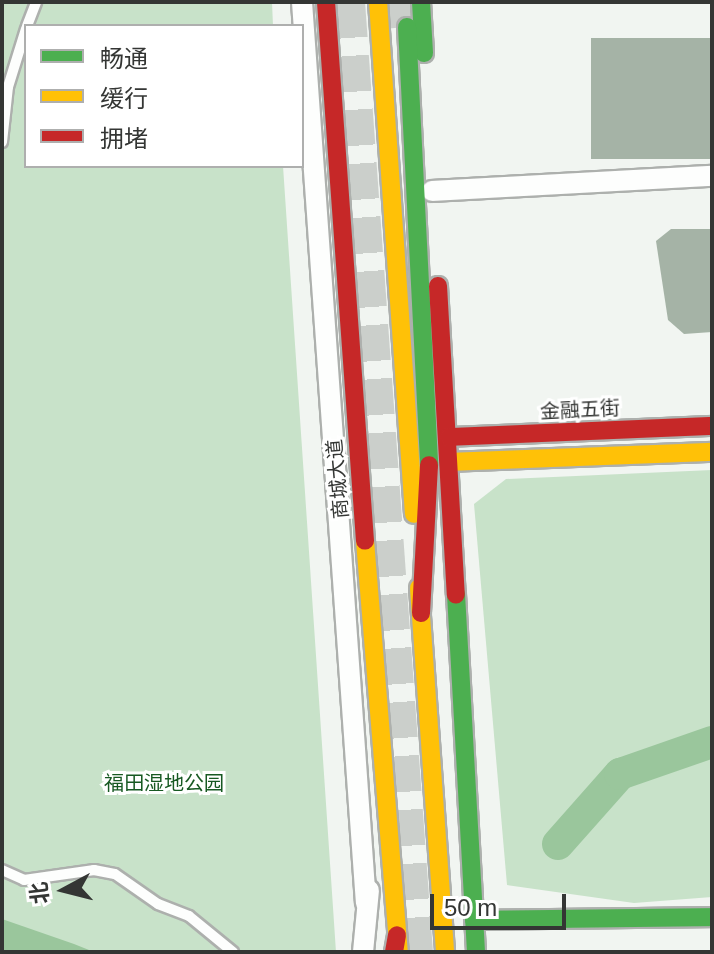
<!DOCTYPE html>
<html>
<head>
<meta charset="utf-8">
<style>
  body { margin:0 }
  #map { position:relative; width:714px; height:954px; overflow:hidden; background:#f1f5f1; font-family:Arial,"Noto Sans SC",sans-serif }
  div>[style] { position:absolute }
  .green>* { inset:0; background:#c8e2c9 }
  .water>* { inset:0; background:#9ac69c }
  .river>* { height:32px; margin:-16px; padding:0 16px; transform-origin:16px; border-radius:16px; background:#9ac69c }
  .building>* { inset:0; background:#a5b3a6; transform-origin:0 0 }
  .highway-tunnel>* { height:36px; margin-top:-18px; transform-origin:0; background:repeating-linear-gradient(90deg,#cbcfcb 0 36px,transparent 0 54px) }
  .roads { filter:drop-shadow(2px 0 #adb0ad) drop-shadow(-2px 0 #adb0ad) drop-shadow(0 2px #adb0ad) drop-shadow(0 -2px #adb0ad) }
  .lane>* { height:10px; margin:-5px; padding:0 5px; transform-origin:5px; border-radius:5px; background:#fdfefd }
  .street>* { height:20px; margin:-10px; padding:0 10px; transform-origin:10px; border-radius:10px; background:#fdfefd }
  .fast>* { height:18px; margin:-9px; padding:0 9px; transform-origin:9px; border-radius:9px; background:#4caf50 }
  .slow>* { height:18px; margin:-9px; padding:0 9px; transform-origin:9px; border-radius:9px; background:#ffc107 }
  .jam>* { height:18px; margin:-9px; padding:0 9px; transform-origin:9px; border-radius:9px; background:#c62828 }
  span { translate:-50% -50%; white-space:nowrap; text-align:center; line-height:1.15; -webkit-text-stroke:6px #fff; paint-order:stroke }
  .street-label { font-size:20px; color:#343634 }
  .park-label { font-size:20px; color:#175922 }
  .frame { position:absolute; inset:0; border:4px solid #343634; pointer-events:none }
  .legend { position:absolute; left:24px; top:24px; width:280px; height:144px; box-sizing:border-box; background:#fff; border:2px solid #aeafae; margin:0; padding:10px 14px; list-style:none; font-size:24px; color:#343634 }
  .legend li { display:flex; align-items:center; gap:16px; height:40px }
  .legend b { width:40px; border:2px solid #aeafae }
  .north { position:absolute; left:24px; top:850px; width:80px; height:80px; -webkit-text-stroke:6px #fff; paint-order:stroke; rotate:263deg; font-size:22px; font-weight:700; line-height:32px; text-align:center; color:#343634 }
  .north::after { content:''; display:block; margin:auto; width:28px; height:36px; background:#343634; clip-path:polygon(50% 0,100% 100%,50% 72%,0 100%) }
  .scale { position:absolute; left:430px; top:894px; width:136px; height:36px; box-sizing:border-box; border:4px solid #343634; border-top:0; padding-left:10px; font-size:24px; line-height:28px; white-space:nowrap; color:#343634; -webkit-text-stroke:6px #fff; paint-order:stroke }
</style>
</head>
<body>
<div id="map">
  <div class="green">
    <i style="clip-path:polygon(2px 2px,272px 2px,273px 26px,26px 26px,26px 166px,283px 166px,336px 952px,2px 952px)"></i>
    <i style="clip-path:polygon(712px 470px,712px 897px,634px 903px,507px 885px,474px 504px,506px 479px)"></i>
  </div>
  <div class="water">
    <i style="clip-path:polygon(2px 919px,74px 944px,94px 952px,2px 952px)"></i>
  </div>
  <div class="river">
    <i style="left:558px;top:844px;width:94px;rotate:-48.5deg"></i>
    <i style="left:620px;top:774px;width:97px;rotate:-19.2deg"></i>
  </div>
  <div class="building">
    <i style="left:711px;top:38px;width:121px;height:120px;rotate:90deg"></i>
    <i style="clip-path:polygon(671px 229px,712px 229px,712px 332px,684px 334px,668px 320px,656px 241px)"></i>
  </div>
  <div class="highway-tunnel">
    <i style="left:347px;top:2px;width:952px;rotate:85.91deg"></i>
    <i style="left:405px;top:2px;width:25px;rotate:85deg"></i>
  </div>
  <div class="roads">
    <div class="lane">
      <i style="left:27px;top:26px;width:26px;rotate:-69deg"></i>
      <i style="left:2px;top:142px;width:55px;rotate:-83.8deg"></i>
      <i style="left:8px;top:87px;width:61px;rotate:-72.8deg"></i>
      <i style="left:2px;top:870px;width:24px;rotate:24deg"></i>
      <i style="left:24px;top:880px;width:71px;rotate:-8.1deg"></i>
      <i style="left:94px;top:870px;width:21px;rotate:11deg"></i>
      <i style="left:115px;top:874px;width:52px;rotate:34.9deg"></i>
      <i style="left:158px;top:904px;width:33px;rotate:21deg"></i>
      <i style="left:189px;top:916px;width:57px;rotate:39.3deg"></i>
    </div>
    <div class="street">
      <i style="left:302px;top:2px;width:903px;rotate:85.94deg"></i>
      <i style="left:432px;top:191px;width:280px;rotate:-3.1deg"></i>
      <i style="left:363px;top:952px;width:62px;rotate:-84.5deg"></i>
    </div>
    <div class="fast">
      <i style="left:421px;top:2px;width:51px;rotate:86.6deg"></i>
      <i style="left:407px;top:27px;width:439px;rotate:87.1deg"></i>
      <i style="left:456px;top:594px;width:359px;rotate:86.8deg"></i>
      <i style="left:474px;top:920px;width:238px;rotate:-0.7deg"></i>
    </div>
    <div class="slow">
      <i style="left:378px;top:2px;width:513px;rotate:85.98deg"></i>
      <i style="left:450px;top:462px;width:262px;rotate:-2.2deg"></i>
      <i style="left:365px;top:541px;width:412px;rotate:85.3deg"></i>
      <i style="left:419px;top:588px;width:365px;rotate:85.9deg"></i>
    </div>
    <div class="jam">
      <i style="left:326px;top:2px;width:540px;rotate:85.86deg"></i>
      <i style="left:438px;top:286px;width:309px;rotate:86.7deg"></i>
      <i style="left:449px;top:437px;width:263px;rotate:-2.4deg"></i>
      <i style="left:421px;top:613px;width:148px;rotate:-86.9deg"></i>
      <i style="left:394px;top:952px;width:17px;rotate:-80deg"></i>
    </div>
  </div>
  <div class="street-label">
    <span style="left:580px;top:410px;rotate:-3deg">金融五街</span>
    <span style="left:338px;top:479px;rotate:-95deg">商城大道</span>
  </div>
  <div class="park-label">
    <span style="left:164px;top:783px">福田湿地公园</span>
  </div>
  <div class="frame"></div>
  <ul class="legend">
  <li><b style="height:10px;background:#4caf50"></b>畅通</li>
  <li><b style="height:10px;background:#ffc107"></b>缓行</li>
  <li><b style="height:10px;background:#c62828"></b>拥堵</li>
  </ul>
  <div class="north">北</div>
  <div class="scale">50 m</div>
</div>
</body>
</html>
